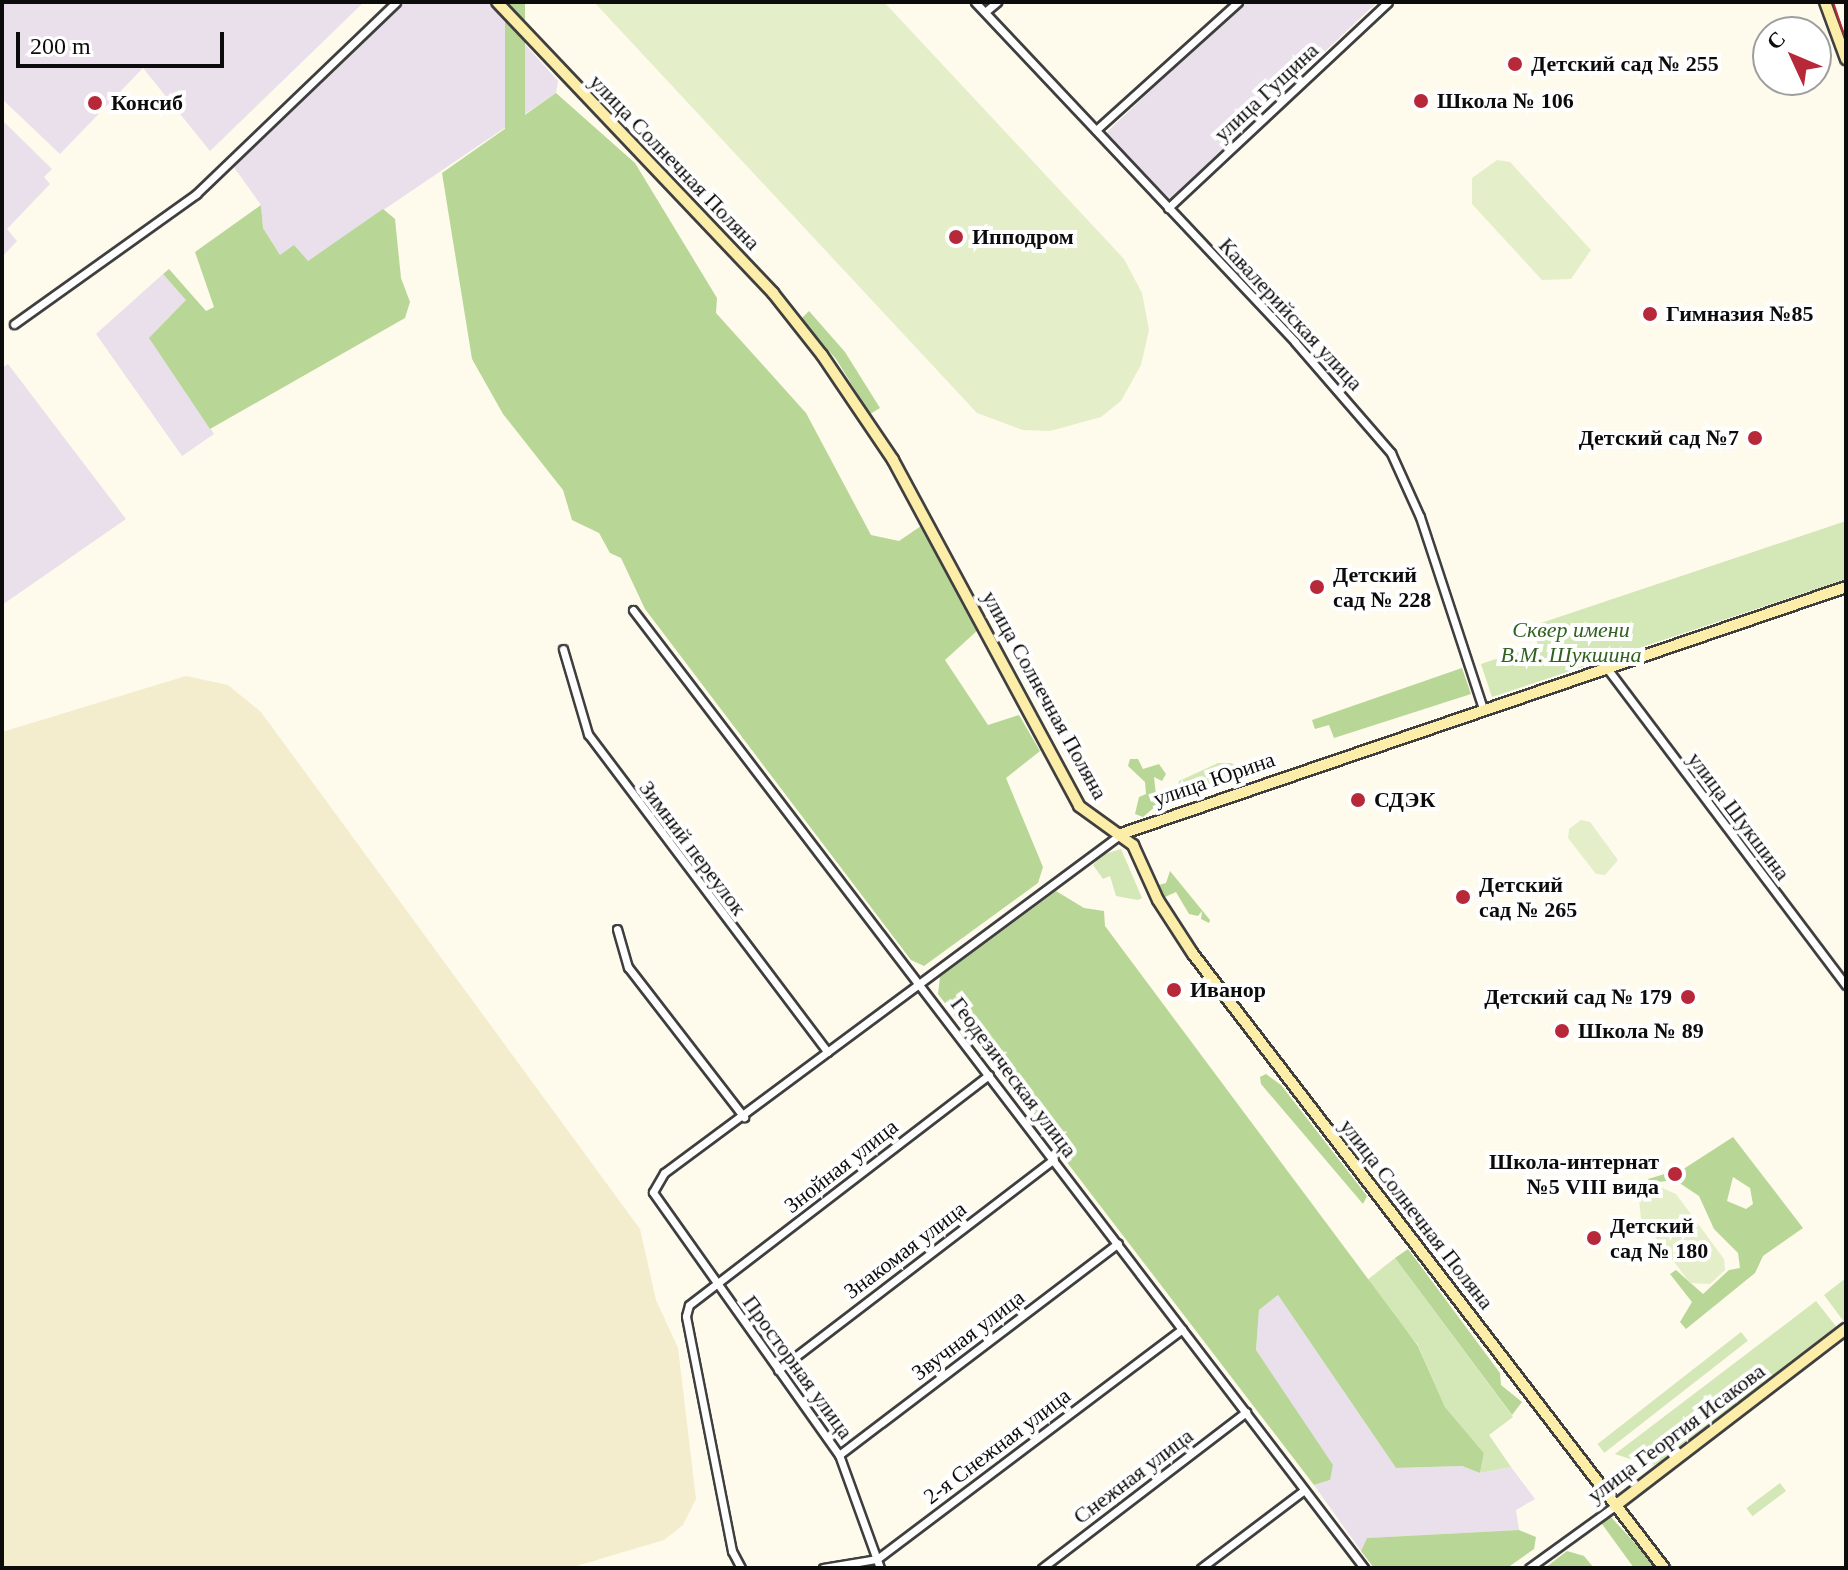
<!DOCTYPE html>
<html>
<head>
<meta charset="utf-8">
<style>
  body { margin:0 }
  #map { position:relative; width:1848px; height:1570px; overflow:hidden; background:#fefaec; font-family:Georgia,serif }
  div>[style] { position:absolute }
  .industrial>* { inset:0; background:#e9e0eb }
  .farmland>* { inset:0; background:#f3edcd }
  .green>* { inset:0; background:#d3e7b7; transform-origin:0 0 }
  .forest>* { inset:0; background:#b8d797; transform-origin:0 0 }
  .pitch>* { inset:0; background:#e4efc9 }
  .roads { filter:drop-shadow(2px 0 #3f3f3f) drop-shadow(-2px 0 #3f3f3f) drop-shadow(0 2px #3f3f3f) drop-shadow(0 -2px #3f3f3f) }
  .street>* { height:7px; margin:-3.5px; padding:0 3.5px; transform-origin:3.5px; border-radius:3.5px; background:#fff }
  .secondary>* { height:10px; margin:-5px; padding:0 5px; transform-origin:5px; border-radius:5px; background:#fceea9 }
  .tram>* { height:2px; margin:-1px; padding:0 1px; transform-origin:1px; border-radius:1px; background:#b72939 }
  .dots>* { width:22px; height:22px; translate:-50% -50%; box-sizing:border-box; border:4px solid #fff; border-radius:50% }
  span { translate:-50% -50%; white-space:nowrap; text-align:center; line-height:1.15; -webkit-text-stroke:8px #fff; paint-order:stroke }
  .poi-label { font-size:22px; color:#0c0c0c; font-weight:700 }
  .left { translate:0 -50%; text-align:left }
  .right { translate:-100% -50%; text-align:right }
  .street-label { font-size:22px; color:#0c0c0c }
  .park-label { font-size:22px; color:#31611f; font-style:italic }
  .frame { position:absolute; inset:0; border:4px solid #0c0c0c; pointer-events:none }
  .north { position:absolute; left:1752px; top:16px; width:80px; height:80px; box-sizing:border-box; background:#fff; border:2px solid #9e9e9e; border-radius:50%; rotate:314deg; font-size:22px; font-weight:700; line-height:32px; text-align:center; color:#0c0c0c }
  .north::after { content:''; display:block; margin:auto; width:28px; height:36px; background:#b72939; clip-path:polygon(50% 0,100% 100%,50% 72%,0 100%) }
  .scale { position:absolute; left:16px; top:32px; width:208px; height:36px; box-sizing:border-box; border:4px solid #0c0c0c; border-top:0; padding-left:10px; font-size:24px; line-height:28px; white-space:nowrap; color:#0c0c0c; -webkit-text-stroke:6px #fff; paint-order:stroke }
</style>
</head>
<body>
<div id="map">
  <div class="industrial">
    <i style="clip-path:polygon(2px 2px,364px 2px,210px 151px,143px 68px,60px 154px,2px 99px)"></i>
    <i style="clip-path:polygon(406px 2px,487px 2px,558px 81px,556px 93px,308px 261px,280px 255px,263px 228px,261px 205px,233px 166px)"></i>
    <i style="clip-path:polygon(1243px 2px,1377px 2px,1168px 201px,1105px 134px)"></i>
    <i style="clip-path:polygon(2px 120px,52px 169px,44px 177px,50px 184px,7px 229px,17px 241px,2px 257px)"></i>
    <i style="clip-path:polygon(163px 274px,187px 300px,150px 338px,214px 434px,182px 456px,96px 334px)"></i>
    <i style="clip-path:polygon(8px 364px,126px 519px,2px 605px,2px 368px)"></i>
    <i style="clip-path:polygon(1278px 1295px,1396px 1468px,1462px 1466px,1480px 1473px,1511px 1467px,1535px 1499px,1516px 1510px,1519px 1530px,1367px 1538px,1361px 1551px,1314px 1485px,1330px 1480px,1256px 1350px,1259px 1310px)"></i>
  </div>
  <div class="farmland">
    <i style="clip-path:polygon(186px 676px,228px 685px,261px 712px,640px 1229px,656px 1300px,678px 1348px,696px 1499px,683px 1525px,664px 1540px,570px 1568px,2px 1568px,2px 732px)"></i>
  </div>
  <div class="green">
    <i style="clip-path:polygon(1846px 521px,1846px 579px,1492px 697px,1481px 664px,1538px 645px,1532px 626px)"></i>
    <i style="clip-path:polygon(1218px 763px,1231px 763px,1259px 776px,1183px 800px,1176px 794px,1179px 781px)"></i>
    <i style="clip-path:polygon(1121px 849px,1142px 898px,1138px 900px,1116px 896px,1110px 876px,1103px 879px,1093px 865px,1102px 855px)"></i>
    <i style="clip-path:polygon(1395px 1258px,1513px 1417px,1489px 1435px,1511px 1467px,1480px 1473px,1484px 1453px,1445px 1407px,1418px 1345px,1366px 1281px)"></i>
    <i style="clip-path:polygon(1846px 1278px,1846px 1322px,1845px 1323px,1824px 1295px)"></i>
    <i style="clip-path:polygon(1816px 1301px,1838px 1329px,1659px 1463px,1652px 1466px,1615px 1454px)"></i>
    <i style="left:1741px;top:1332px;width:11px;height:182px;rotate:52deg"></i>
    <i style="left:1780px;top:1483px;width:10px;height:42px;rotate:53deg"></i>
  </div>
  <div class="forest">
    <i style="left:505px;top:2px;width:20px;height:265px"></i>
    <i style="clip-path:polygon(556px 93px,635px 163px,717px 298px,716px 313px,806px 413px,871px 535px,899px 541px,921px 526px,979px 629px,945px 660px,988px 725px,1019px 715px,1040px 751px,1006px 778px,1043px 867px,1038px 883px,924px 966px,911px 960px,645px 609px,621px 558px,610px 553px,599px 533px,572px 520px,563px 490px,503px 414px,472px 359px,442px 173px)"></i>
    <i style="clip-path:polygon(261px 205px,263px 228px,280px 255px,294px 245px,308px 261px,383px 209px,395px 219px,401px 278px,410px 302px,405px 318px,210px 429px,149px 338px,186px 300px,163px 274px,169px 269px,206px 311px,214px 307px,195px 252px)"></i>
    <i style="clip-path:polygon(809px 311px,845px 352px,880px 408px,870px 414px,836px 359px,801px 319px)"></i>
    <i style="clip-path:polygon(1462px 668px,1471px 694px,1334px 738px,1329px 725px,1315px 729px,1312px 720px)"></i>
    <i style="clip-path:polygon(1130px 759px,1138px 759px,1143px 769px,1159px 764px,1166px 774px,1162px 781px,1154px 777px,1157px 805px,1143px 817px,1135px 814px,1139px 797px,1146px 794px,1145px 782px,1128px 766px)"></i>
    <i style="clip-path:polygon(1170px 871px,1210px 920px,1209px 923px,1201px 919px,1202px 911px,1198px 916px,1189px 914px,1176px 892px,1165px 897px,1159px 885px,1166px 883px)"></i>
    <i style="clip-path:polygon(1056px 891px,1084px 908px,1104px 911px,1105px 926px,1418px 1346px,1445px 1407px,1484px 1453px,1480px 1473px,1462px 1466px,1396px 1468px,1278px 1295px,1259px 1310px,1256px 1350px,1333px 1465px,1330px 1480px,1314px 1485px,938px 994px,940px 977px)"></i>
    <i style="clip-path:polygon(1266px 1074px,1281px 1085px,1367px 1196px,1363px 1204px,1261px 1084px,1260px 1077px)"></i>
    <i style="clip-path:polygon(evenodd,1733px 1137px,1803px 1228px,1763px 1256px,1755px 1273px,1686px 1329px,1680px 1322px,1692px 1302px,1670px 1274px,1676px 1270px,1703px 1294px,1729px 1270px,1740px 1268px,1738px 1253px,1714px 1229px,1699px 1196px,1675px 1180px,1650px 1183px,1648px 1179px,1685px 1168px,1733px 1137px,1733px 1177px,1750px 1188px,1753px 1204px,1746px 1209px,1727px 1201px,1733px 1177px)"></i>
    <i style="clip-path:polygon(1408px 1249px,1500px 1373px,1501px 1385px,1522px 1402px,1512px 1415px,1395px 1258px)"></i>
    <i style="clip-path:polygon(1610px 1516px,1646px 1555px,1655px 1568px,1634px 1568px,1602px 1524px,1601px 1519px)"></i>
    <i style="clip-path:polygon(1519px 1530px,1536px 1537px,1534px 1549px,1507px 1568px,1374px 1568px,1361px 1551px,1367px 1538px)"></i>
    <i style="clip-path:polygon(1567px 1551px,1584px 1556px,1594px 1568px,1545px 1568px)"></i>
  </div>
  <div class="pitch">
    <i style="clip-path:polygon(594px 2px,884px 2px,1124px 259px,1142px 293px,1149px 330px,1141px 365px,1121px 401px,1101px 417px,1050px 431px,1023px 430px,977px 413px)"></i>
    <i style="clip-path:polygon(1497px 160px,1510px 162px,1591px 250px,1571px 279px,1542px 280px,1472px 204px,1472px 178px)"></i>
    <i style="clip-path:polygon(1581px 820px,1590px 822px,1618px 860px,1605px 875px,1596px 874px,1568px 838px,1569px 829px)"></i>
    <i style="clip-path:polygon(1658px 1186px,1676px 1194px,1724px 1259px,1725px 1270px,1710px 1284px,1690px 1283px,1641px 1218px,1639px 1199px)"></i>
  </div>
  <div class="roads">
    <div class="street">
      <i style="left:975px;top:2px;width:467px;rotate:46.7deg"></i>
      <i style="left:1295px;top:342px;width:147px;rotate:49.1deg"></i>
      <i style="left:1391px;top:453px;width:70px;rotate:65.6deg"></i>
      <i style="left:1420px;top:517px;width:202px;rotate:71.8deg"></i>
      <i style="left:985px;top:12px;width:16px;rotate:-40deg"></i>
      <i style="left:1096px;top:130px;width:191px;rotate:-42deg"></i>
      <i style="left:1168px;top:208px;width:301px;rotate:-43.1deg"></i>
      <i style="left:14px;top:324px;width:224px;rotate:-35.5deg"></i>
      <i style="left:196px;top:194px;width:277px;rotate:-43.8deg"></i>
      <i style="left:633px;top:610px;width:1205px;rotate:52.65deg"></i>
      <i style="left:563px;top:649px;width:89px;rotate:73.6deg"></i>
      <i style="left:588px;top:734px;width:398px;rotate:53deg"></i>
      <i style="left:1606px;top:667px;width:398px;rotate:53deg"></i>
      <i style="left:617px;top:929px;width:40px;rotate:74deg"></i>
      <i style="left:628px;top:967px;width:190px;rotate:52.3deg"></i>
      <i style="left:778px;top:1370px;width:347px;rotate:-37.4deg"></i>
      <i style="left:839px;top:1455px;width:350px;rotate:-37.2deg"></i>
      <i style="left:741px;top:1568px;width:19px;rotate:-118deg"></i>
      <i style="left:732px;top:1551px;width:239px;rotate:-101.1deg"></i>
      <i style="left:686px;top:1316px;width:11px;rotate:-75deg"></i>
      <i style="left:689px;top:1305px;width:378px;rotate:-37.5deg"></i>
      <i style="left:823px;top:1568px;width:55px;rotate:-9.5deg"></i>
      <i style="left:877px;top:1559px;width:382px;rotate:-37deg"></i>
      <i style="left:880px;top:1568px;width:120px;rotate:-109.9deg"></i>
      <i style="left:839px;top:1455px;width:322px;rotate:-125.3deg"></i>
      <i style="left:653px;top:1192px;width:22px;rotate:-60deg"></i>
      <i style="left:664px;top:1173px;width:569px;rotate:-36.57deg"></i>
      <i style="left:1042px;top:1568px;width:257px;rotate:-37.4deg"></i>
      <i style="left:1201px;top:1568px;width:129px;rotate:-37.1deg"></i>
      <i style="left:1529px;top:1568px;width:106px;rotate:-35.8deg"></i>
    </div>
    <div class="secondary">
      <i style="left:497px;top:2px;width:401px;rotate:46.5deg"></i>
      <i style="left:773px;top:293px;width:79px;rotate:51.7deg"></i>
      <i style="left:822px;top:355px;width:127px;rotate:55.9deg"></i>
      <i style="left:893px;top:460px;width:393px;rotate:61.7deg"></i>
      <i style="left:1079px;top:806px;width:67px;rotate:35.8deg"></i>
      <i style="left:1133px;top:845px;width:60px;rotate:65.6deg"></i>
      <i style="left:1158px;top:900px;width:64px;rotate:57.1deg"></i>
      <i style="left:1193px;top:954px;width:774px;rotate:52.51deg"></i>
      <i style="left:1825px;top:2px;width:61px;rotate:69.8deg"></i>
      <i style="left:1121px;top:834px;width:766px;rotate:-18.81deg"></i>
      <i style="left:1615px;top:1506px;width:291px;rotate:-37.5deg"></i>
    </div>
  </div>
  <div class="tram">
    <i style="left:1833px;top:2px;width:41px;rotate:71.6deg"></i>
  </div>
  <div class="dots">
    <i style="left:1515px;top:64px;background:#b72939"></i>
    <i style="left:1421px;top:101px;background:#b72939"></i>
    <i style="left:95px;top:103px;background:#b72939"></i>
    <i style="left:956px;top:237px;background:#b72939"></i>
    <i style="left:1650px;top:314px;background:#b72939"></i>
    <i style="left:1755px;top:438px;background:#b72939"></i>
    <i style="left:1317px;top:587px;background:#b72939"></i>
    <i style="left:1358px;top:800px;background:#b72939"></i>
    <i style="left:1463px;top:897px;background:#b72939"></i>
    <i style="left:1174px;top:990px;background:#b72939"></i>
    <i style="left:1688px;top:997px;background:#b72939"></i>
    <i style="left:1562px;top:1031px;background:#b72939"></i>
    <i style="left:1675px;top:1174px;background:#b72939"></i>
    <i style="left:1594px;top:1238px;background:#b72939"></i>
  </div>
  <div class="poi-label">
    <span class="left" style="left:1531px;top:64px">Детский сад № 255</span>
    <span class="left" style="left:1437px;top:101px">Школа № 106</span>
    <span class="left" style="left:111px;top:103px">Консиб</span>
    <span class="left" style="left:972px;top:237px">Ипподром</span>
    <span class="left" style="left:1666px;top:314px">Гимназия №85</span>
    <span class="right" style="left:1739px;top:438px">Детский сад №7</span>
    <span class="left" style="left:1333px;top:587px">Детский<br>сад № 228</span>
    <span class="left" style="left:1374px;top:800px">СДЭК</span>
    <span class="left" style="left:1479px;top:897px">Детский<br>сад № 265</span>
    <span class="left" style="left:1190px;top:990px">Иванор</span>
    <span class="right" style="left:1672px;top:997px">Детский сад № 179</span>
    <span class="left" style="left:1578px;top:1031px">Школа № 89</span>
    <span class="right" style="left:1659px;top:1174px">Школа-интернат<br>№5 VIII вида</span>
    <span class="left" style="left:1610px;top:1238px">Детский<br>сад № 180</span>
  </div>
  <div class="street-label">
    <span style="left:1266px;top:92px;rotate:-43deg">улица Гущина</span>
    <span style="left:675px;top:162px;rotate:46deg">улица Солнечная Поляна</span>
    <span style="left:1291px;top:314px;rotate:47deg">Кавалерийская улица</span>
    <span style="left:1045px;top:695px;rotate:61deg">улица Солнечная Поляна</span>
    <span style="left:1214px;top:779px;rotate:-19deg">улица Юрина</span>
    <span style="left:1739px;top:816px;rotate:53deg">улица Шукшина</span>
    <span style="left:693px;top:848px;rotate:53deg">Зимний переулок</span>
    <span style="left:1014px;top:1077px;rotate:53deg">Геодезическая улица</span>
    <span style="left:841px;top:1166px;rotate:-38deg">Знойная улица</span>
    <span style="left:1417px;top:1214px;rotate:52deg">улица Солнечная Поляна</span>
    <span style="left:905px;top:1250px;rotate:-37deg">Знакомая улица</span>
    <span style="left:968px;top:1335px;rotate:-37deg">Звучная улица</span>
    <span style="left:798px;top:1367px;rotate:54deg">Просторная улица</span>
    <span style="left:1676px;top:1433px;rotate:-37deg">улица Георгия Исакова</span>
    <span style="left:997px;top:1446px;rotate:-37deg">2-я Снежная улица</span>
    <span style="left:1133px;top:1476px;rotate:-37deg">Снежная улица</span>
  </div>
  <div class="park-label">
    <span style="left:1571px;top:642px">Сквер имени<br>В.М. Шукшина</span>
  </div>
  <div class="frame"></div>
  <div class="north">С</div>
  <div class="scale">200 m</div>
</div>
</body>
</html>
